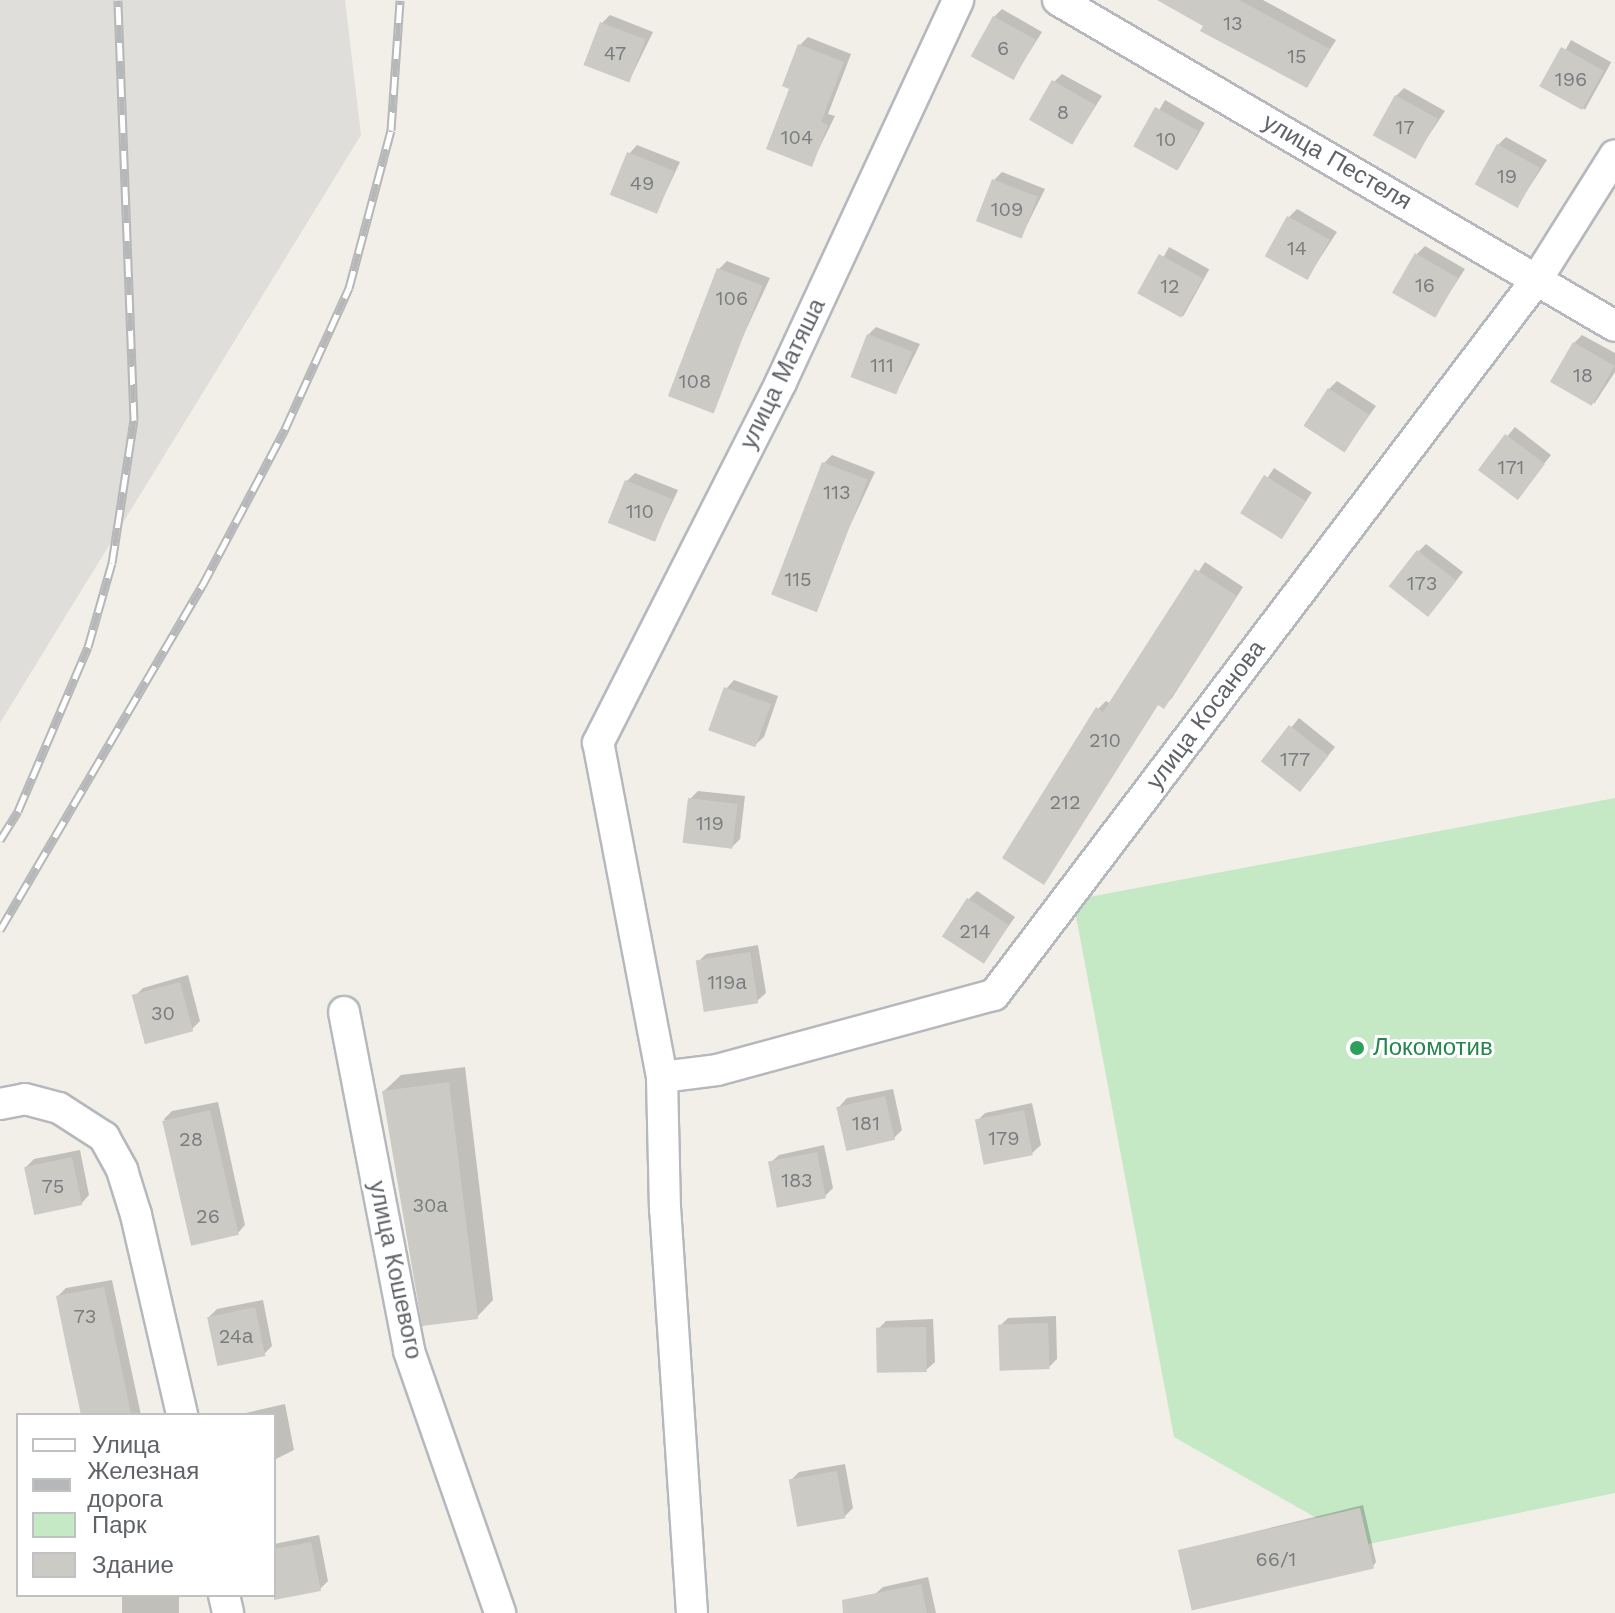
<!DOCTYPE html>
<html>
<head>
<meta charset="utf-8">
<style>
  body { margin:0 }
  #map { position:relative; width:1615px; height:1613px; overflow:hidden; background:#f1efe8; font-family:"Work Sans",sans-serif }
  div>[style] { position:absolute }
  .industrial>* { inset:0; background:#e0deda }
  .green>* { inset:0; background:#c5e8c5 }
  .shadow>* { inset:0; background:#0003; transform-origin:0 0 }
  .building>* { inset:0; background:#cccac5; transform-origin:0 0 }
  .roads { filter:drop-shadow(2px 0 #b5b8bc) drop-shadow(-2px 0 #b5b8bc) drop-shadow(0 2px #b5b8bc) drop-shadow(0 -2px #b5b8bc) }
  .street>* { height:30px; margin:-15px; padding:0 15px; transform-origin:15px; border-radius:15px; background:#fff }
  .rail>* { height:9px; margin-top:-4.5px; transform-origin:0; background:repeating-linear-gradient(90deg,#fff 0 18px,#b6b7b8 0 36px); box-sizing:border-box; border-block:2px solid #b6b7b8 }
  .dots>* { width:22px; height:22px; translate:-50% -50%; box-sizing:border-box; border:4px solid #fff; border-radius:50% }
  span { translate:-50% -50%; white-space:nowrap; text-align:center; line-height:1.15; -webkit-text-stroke:6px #fff; paint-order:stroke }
  .number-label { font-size:20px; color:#7a7d7f }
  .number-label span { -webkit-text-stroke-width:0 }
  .street-label { font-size:24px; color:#5f6368 }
  .leisure-label { font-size:24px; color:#27864d }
  .left { translate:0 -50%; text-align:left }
  .legend { position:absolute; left:16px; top:1413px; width:260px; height:184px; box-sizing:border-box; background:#fff; border:2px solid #bfc1c3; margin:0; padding:10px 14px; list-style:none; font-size:24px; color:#5f6368 }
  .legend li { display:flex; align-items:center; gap:16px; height:40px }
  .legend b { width:40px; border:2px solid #bfc1c3 }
</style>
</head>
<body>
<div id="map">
  <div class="industrial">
    <i style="clip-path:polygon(0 0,345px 0,361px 135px,0 723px)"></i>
  </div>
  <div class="green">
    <i style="clip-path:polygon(1615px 798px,1615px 1493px,1364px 1545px,1174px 1437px,1073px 900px)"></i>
  </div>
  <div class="shadow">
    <i style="clip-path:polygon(1159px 0,1263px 0,1336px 40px,1307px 86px)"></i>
    <i style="clip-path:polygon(1002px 9px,1042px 32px,1013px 78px,994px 17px)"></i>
    <i style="clip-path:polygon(610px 15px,653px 32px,629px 81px,602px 23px)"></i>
    <i style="clip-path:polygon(808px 37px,851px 54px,828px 114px,835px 116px,811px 165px,792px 88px,800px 45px)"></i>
    <i style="left:1571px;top:40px;width:46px;height:54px;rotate:29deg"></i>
    <i style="clip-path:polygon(1062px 74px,1102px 96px,1073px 142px,1054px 82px)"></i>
    <i style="clip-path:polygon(1404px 88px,1445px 111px,1415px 156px,1396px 96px)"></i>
    <i style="left:1165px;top:100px;width:46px;height:54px;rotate:30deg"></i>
    <i style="clip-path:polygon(1506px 137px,1547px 160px,1517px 206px,1498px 145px)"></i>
    <i style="clip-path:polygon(637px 145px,680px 162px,657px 211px,629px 154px)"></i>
    <i style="clip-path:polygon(1002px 172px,1045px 189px,1021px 237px,994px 180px)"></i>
    <i style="clip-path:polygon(1297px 209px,1337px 232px,1307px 278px,1289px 217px)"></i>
    <i style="clip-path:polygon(1425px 246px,1465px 269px,1435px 315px,1417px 254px)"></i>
    <i style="left:1169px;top:247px;width:46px;height:54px;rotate:29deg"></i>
    <i style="clip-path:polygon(727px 261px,770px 278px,709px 409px,719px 269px)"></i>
    <i style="clip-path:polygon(876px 327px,920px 344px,896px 393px,868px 335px)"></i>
    <i style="clip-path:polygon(1582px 335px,1615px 353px,1615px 372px,1594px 404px,1574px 343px)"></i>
    <i style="clip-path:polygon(1337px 381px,1376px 406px,1344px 451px,1329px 389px)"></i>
    <i style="clip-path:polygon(1515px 427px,1551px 455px,1524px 489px,1480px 469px)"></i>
    <i style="clip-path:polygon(832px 455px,875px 472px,812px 607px,824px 463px)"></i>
    <i style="left:1274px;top:468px;width:45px;height:54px;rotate:33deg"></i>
    <i style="clip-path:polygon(635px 473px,678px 490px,655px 539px,627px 481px)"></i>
    <i style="clip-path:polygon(1426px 544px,1463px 572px,1436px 606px,1418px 552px)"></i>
    <i style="clip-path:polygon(1205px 562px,1243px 587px,1172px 698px,1164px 706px,1159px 703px,1043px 882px,1098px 709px,1106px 701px,1111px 704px)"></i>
    <i style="clip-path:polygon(734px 680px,778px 696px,764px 737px,755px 745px,726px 689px)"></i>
    <i style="clip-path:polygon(1299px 718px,1335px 747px,1308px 781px,1264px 761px)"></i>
    <i style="clip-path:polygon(698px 791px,745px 796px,740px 839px,732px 847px,690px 799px)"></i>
    <i style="clip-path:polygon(977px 891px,1015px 917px,984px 961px,969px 899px)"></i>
    <i style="clip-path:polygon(758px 945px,766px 993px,757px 1001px,698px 962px,706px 954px)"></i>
    <i style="clip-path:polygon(188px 975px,200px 1021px,192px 1029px,135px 996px,143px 988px)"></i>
    <i style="clip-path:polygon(465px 1067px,493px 1300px,477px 1317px,384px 1091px,401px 1075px)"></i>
    <i style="clip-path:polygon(893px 1089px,902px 1130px,894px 1138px,839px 1107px,847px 1098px)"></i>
    <i style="clip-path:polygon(218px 1102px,245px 1225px,237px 1234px,164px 1119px,172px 1111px)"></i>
    <i style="clip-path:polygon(1032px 1103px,1041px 1145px,1032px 1153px,977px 1121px,985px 1113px)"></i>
    <i style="clip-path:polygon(824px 1145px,833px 1188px,825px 1196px,770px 1163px,779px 1155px)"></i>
    <i style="clip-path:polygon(80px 1150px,89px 1195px,81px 1204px,26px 1167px,34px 1159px)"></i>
    <i style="clip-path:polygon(112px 1280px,141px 1415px,84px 1415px,58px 1296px,66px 1288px)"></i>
    <i style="clip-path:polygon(263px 1300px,272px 1346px,264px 1354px,209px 1317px,217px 1309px)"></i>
    <i style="clip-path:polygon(1056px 1316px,1057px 1359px,1049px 1367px,1000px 1326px,1008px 1318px)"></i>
    <i style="clip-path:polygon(933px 1319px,935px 1362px,926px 1370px,878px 1329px,886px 1321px)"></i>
    <i style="clip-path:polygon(285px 1404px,294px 1450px,274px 1460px,274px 1415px,237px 1415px)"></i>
    <i style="clip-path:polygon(845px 1464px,853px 1508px,845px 1516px,791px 1480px,799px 1472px)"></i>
    <i style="clip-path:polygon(1363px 1505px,1376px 1562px,1373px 1566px,1180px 1550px)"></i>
    <i style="clip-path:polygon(319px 1535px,328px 1581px,320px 1589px,274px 1598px,274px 1544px)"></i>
    <i style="clip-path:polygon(928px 1577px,936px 1613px,878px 1613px,874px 1595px,883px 1587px)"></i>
    <i style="left:122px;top:1595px;width:57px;height:18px"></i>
  </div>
  <div class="building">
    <i style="clip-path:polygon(1157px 0,1239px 0,1330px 49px,1307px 88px,1200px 31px,1203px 26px)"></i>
    <i style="left:993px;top:16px;width:49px;height:46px;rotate:29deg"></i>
    <i style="left:600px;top:22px;width:49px;height:46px;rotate:21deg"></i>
    <i style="clip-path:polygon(798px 44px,844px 62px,821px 122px,828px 125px,812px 167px,766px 149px,789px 89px,782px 86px)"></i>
    <i style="left:1561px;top:47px;width:49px;height:45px;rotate:29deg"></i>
    <i style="left:1052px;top:80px;width:50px;height:46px;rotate:30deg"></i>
    <i style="left:1395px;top:95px;width:49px;height:46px;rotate:29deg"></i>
    <i style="left:1155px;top:107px;width:50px;height:45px;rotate:29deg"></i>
    <i style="left:1497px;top:144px;width:49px;height:46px;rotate:29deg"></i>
    <i style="left:627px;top:152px;width:51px;height:46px;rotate:22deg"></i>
    <i style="left:992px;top:179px;width:49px;height:45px;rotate:21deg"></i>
    <i style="left:1287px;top:216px;width:49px;height:46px;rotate:29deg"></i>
    <i style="left:1415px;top:253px;width:50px;height:46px;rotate:30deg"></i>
    <i style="left:1159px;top:254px;width:50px;height:45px;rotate:29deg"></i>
    <i style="left:717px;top:268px;width:49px;height:137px;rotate:21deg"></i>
    <i style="left:867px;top:334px;width:49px;height:46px;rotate:21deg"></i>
    <i style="left:1573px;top:342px;width:48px;height:46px;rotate:30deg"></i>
    <i style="left:1328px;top:388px;width:49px;height:45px;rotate:33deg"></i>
    <i style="left:1505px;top:434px;width:50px;height:45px;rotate:37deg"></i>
    <i style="left:822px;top:462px;width:49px;height:142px;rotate:21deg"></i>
    <i style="left:1264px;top:475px;width:49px;height:45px;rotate:32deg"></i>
    <i style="left:625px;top:480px;width:51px;height:46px;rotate:22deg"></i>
    <i style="left:1417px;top:550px;width:50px;height:46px;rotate:38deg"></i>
    <i style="clip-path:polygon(1195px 569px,1237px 596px,1164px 709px,1158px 705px,1044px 885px,1002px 858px,1096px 707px,1103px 712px)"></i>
    <i style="left:724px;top:687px;width:50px;height:46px;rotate:20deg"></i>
    <i style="left:1289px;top:725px;width:50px;height:46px;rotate:38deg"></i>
    <i style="left:688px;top:798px;width:50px;height:45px;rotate:7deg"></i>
    <i style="left:967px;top:898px;width:50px;height:46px;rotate:33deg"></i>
    <i style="left:750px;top:952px;width:52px;height:55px;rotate:81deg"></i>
    <i style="left:180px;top:982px;width:51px;height:50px;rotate:75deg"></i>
    <i style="clip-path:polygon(449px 1082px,478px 1319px,422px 1326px,382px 1091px)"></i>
    <i style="left:885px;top:1096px;width:45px;height:50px;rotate:77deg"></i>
    <i style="left:210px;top:1110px;width:128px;height:49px;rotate:77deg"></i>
    <i style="left:1024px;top:1110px;width:46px;height:50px;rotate:79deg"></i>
    <i style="left:817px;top:1152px;width:47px;height:50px;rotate:79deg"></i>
    <i style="left:72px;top:1157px;width:49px;height:49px;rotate:78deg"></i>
    <i style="clip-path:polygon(104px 1287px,125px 1384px,131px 1415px,81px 1415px,66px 1345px,56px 1296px)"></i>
    <i style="left:255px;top:1307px;width:50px;height:49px;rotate:78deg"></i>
    <i style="left:1048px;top:1323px;width:46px;height:50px;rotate:88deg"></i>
    <i style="left:926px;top:1327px;width:45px;height:50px;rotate:89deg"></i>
    <i style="left:837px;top:1471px;width:48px;height:49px;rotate:80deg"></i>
    <i style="left:1360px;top:1508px;width:62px;height:187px;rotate:77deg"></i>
    <i style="clip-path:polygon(311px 1542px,321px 1591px,274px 1600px,274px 1549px)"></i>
    <i style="clip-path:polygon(921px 1584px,927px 1613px,843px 1613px,842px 1600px)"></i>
  </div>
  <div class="roads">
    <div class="street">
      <i style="left:1058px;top:0;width:645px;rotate:30.34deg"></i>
      <i style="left:344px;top:1012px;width:345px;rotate:79.1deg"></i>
      <i style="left:409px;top:1351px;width:277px;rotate:70.8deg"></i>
      <i style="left:662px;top:1077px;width:55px;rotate:-7.3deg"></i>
      <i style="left:717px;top:1070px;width:287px;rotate:-15.2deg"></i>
      <i style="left:994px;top:995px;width:899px;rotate:-52.82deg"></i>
      <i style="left:1537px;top:279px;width:146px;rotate:-57.8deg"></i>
      <i style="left:0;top:1104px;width:25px;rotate:-11deg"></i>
      <i style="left:25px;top:1099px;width:35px;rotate:15deg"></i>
      <i style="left:59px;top:1108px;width:54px;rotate:32.8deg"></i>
      <i style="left:104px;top:1137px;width:38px;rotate:61deg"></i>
      <i style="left:122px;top:1170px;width:47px;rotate:72.7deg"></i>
      <i style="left:136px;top:1215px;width:205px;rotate:77deg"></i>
      <i style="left:224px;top:1595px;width:18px;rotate:77deg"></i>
      <i style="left:692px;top:1613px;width:404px;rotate:-93.8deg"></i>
      <i style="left:665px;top:1210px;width:133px;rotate:-91.3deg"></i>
      <i style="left:662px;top:1077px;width:340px;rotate:-100.8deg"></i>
      <i style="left:598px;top:743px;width:405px;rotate:-63.1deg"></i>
      <i style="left:781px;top:382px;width:421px;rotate:-65.1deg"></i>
    </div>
  </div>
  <div class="rail">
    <i style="left:0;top:840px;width:34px;rotate:-58deg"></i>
    <i style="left:18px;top:811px;width:178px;rotate:-66.9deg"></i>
    <i style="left:88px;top:647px;width:87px;rotate:-74.1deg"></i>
    <i style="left:112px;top:563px;width:145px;rotate:-81.3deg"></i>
    <i style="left:134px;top:420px;width:420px;rotate:-92.2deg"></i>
    <i style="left:0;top:930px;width:399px;rotate:-59.6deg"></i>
    <i style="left:202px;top:586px;width:178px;rotate:-62.1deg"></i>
    <i style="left:285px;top:429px;width:155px;rotate:-65.6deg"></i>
    <i style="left:349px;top:288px;width:163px;rotate:-75.1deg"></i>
    <i style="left:391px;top:130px;width:130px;rotate:-86deg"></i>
  </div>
  <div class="dots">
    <i style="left:1357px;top:1048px;background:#2e9e5b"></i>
  </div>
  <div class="number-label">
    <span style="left:1233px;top:23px">13</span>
    <span style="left:1003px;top:48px">6</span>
    <span style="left:615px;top:53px">47</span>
    <span style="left:1297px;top:56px">15</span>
    <span style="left:1571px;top:79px">196</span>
    <span style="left:1063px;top:112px">8</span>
    <span style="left:1405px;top:127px">17</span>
    <span style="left:797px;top:137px">104</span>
    <span style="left:1166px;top:139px">10</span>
    <span style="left:1507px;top:176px">19</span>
    <span style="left:642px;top:183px">49</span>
    <span style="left:1007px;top:209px">109</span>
    <span style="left:1297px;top:248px">14</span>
    <span style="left:1425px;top:285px">16</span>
    <span style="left:1170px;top:286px">12</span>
    <span style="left:732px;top:298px">106</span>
    <span style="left:882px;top:365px">111</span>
    <span style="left:1583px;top:375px">18</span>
    <span style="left:695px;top:381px">108</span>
    <span style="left:1511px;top:467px">171</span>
    <span style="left:837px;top:492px">113</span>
    <span style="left:640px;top:511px">110</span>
    <span style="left:798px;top:579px">115</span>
    <span style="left:1422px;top:583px">173</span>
    <span style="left:1105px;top:740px">210</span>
    <span style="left:1295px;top:759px">177</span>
    <span style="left:1065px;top:802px">212</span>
    <span style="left:710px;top:823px">119</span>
    <span style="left:975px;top:931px">214</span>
    <span style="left:727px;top:982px">119а</span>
    <span style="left:163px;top:1013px">30</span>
    <span style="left:866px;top:1123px">181</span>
    <span style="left:1004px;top:1138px">179</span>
    <span style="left:191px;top:1139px">28</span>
    <span style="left:797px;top:1180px">183</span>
    <span style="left:53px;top:1186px">75</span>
    <span style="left:430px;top:1205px">30а</span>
    <span style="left:208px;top:1216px">26</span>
    <span style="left:85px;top:1316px">73</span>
    <span style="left:236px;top:1336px">24а</span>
    <span style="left:1276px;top:1559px">66/1</span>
  </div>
  <div class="street-label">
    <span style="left:1337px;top:162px;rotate:30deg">улица Пестеля</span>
    <span style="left:783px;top:374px;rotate:-64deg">улица Матяша</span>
    <span style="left:1206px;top:715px;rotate:-53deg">улица Косанова</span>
    <span style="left:395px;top:1270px;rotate:78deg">улица Кошевого</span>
  </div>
  <div class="leisure-label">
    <span class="left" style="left:1373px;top:1048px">Локомотив</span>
  </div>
  <ul class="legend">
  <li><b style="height:10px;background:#fff"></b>Улица</li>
  <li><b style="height:10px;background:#b6b7b8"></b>Железная дорога</li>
  <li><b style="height:22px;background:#c5e8c5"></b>Парк</li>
  <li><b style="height:22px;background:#cccac5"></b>Здание</li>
  </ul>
</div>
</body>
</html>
